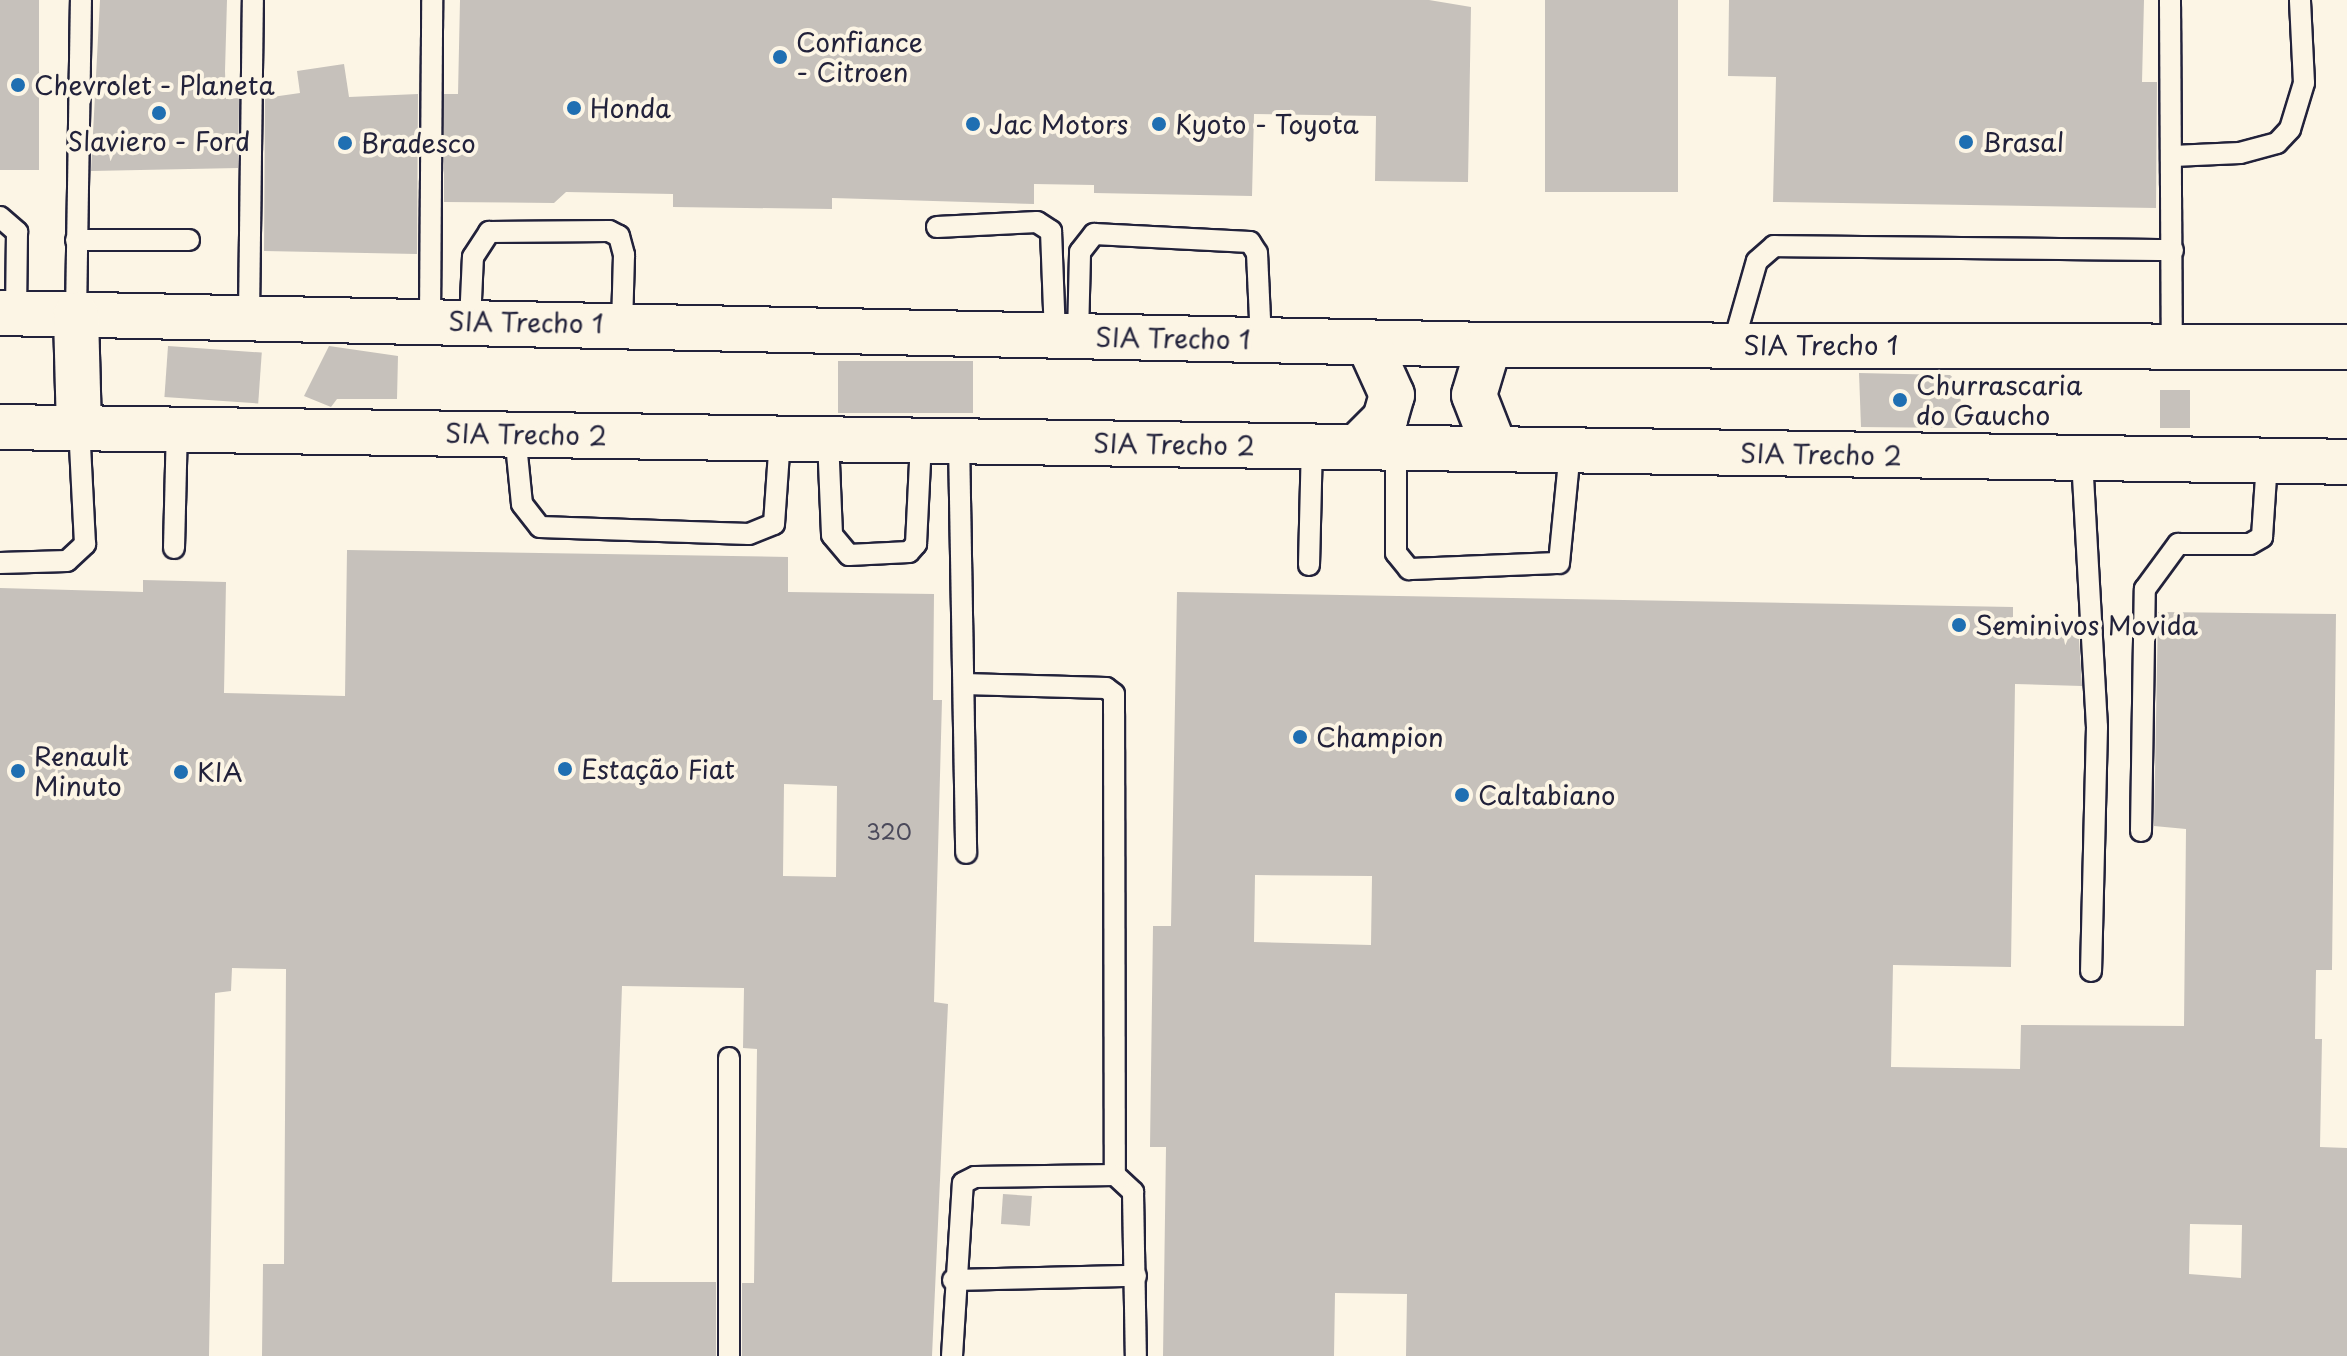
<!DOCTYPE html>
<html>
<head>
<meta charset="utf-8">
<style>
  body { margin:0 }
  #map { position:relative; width:2347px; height:1356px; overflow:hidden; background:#fcf5e5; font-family:"Playpen Sans",sans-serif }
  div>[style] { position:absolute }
  .building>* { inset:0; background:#c6c1bb; transform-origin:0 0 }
  .roads { filter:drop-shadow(2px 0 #22223b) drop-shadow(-2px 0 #22223b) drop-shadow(0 2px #22223b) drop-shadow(0 -2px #22223b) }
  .service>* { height:20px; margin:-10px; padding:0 10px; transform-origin:10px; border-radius:10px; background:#fcf5e5 }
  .secondary>* { height:44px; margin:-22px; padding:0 22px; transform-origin:22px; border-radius:22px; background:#fcf5e5 }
  .dots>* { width:22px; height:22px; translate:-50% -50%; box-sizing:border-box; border:4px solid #fcf5e5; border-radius:50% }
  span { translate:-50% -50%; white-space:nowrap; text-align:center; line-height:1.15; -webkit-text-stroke:8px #fcf5e5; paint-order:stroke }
  .number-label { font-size:22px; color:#4b4a5b }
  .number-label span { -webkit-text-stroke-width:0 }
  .poi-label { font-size:26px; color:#22223b }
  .left { translate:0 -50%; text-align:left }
  .street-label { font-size:26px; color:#22223b }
</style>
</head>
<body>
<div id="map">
  <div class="building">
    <i style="left:0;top:0;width:39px;height:170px"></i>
    <i style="clip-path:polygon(100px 0,227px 0,225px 71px,226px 99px,239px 98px,238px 168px,91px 171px)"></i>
    <i style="clip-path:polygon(460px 0,1429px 0,1471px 7px,1468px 182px,1375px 181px,1376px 116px,1254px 114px,1252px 196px,1094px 193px,1094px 185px,1034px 184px,1034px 204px,832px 198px,832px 209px,673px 207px,673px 194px,566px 192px,554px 203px,444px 202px,444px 94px,458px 94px)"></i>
    <i style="left:1545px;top:0;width:133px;height:192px"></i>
    <i style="clip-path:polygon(1729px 0,2144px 0,2142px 82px,2157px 82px,2156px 208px,1773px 202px,1776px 77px,1728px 76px)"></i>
    <i style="clip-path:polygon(344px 64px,349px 97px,418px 94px,417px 254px,264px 251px,265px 98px,300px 93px,297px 71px)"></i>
    <i style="left:168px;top:346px;width:94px;height:51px;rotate:4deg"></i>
    <i style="clip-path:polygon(329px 346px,398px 356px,397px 399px,337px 399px,331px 407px,304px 396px)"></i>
    <i style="left:838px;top:361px;width:135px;height:52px"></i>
    <i style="clip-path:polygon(1859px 373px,1950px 375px,1961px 385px,1960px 428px,1861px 427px)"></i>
    <i style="left:2190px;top:390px;width:38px;height:30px;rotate:90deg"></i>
    <i style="clip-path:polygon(evenodd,347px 550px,788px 557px,788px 592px,934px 594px,933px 700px,942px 700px,934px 1002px,948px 1004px,932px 1356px,742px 1356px,742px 1283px,754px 1283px,757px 1049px,743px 1048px,744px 988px,622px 986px,612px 1282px,716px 1282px,716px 1356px,262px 1356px,263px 1264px,284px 1264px,286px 969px,232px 968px,231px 991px,215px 993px,209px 1356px,0 1356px,0 588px,143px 592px,143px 580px,226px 582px,224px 693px,345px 696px,347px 550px,784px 784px,837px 786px,836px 877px,783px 876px,784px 784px)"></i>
    <i style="clip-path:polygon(evenodd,1177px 592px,2013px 607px,2013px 623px,2078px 624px,2082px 686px,2015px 684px,2011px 967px,1893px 965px,1891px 1067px,2020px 1069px,2021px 1025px,2184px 1026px,2186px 829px,2154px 826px,2158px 612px,2336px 614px,2332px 970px,2316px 970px,2315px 1039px,2322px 1039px,2320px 1147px,2347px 1148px,2347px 1356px,1406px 1356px,1407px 1294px,1335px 1293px,1334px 1356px,1163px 1356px,1166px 1147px,1150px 1147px,1153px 926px,1171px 926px,1177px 592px,1255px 875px,1372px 876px,1371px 945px,1254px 942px,1255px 875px,1177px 592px,2190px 1224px,2242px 1225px,2241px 1278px,2189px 1274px,2190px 1224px)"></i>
    <i style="left:1003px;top:1194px;width:29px;height:30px;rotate:4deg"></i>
  </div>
  <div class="roads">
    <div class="service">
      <i style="left:2170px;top:0;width:344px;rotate:89.7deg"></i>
      <i style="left:2173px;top:156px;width:67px;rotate:-2.6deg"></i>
      <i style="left:2240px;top:153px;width:38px;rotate:-15deg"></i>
      <i style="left:2277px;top:143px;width:19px;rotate:-47deg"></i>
      <i style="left:2290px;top:129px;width:48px;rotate:-73.1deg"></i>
      <i style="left:2304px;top:83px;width:83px;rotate:-92.8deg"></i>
      <i style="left:0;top:217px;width:23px;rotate:41deg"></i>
      <i style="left:17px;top:232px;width:81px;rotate:90.7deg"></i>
      <i style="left:937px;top:227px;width:100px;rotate:-2.9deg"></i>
      <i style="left:1037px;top:222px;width:17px;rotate:33deg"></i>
      <i style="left:1051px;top:231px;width:104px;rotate:87.8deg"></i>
      <i style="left:76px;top:240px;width:113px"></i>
      <i style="left:76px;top:315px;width:315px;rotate:-89.1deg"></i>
      <i style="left:249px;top:317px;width:317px;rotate:-89.3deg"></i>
      <i style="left:430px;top:320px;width:320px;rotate:-89.6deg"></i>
      <i style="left:470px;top:322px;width:65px;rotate:-87.4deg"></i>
      <i style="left:473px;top:257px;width:30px;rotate:-57deg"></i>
      <i style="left:489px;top:232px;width:120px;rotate:-0.5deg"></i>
      <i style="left:609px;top:231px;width:11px;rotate:27deg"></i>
      <i style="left:619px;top:236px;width:20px;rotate:75deg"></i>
      <i style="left:624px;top:255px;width:70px;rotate:91.6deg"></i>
      <i style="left:1078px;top:336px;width:84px;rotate:-88.6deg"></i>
      <i style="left:1080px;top:252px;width:23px;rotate:-52deg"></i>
      <i style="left:1094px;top:234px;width:156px;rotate:2.9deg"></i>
      <i style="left:1250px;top:242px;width:13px;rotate:58deg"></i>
      <i style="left:1257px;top:253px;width:87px;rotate:87.4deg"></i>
      <i style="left:1733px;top:345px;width:87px;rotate:-74.1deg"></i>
      <i style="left:1757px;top:261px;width:23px;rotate:-41deg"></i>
      <i style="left:1774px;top:246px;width:399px;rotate:0.6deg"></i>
      <i style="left:515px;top:434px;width:70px;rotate:84.3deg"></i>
      <i style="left:522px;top:504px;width:29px;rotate:52deg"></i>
      <i style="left:540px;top:527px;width:209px;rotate:1.9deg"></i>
      <i style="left:749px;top:534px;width:27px;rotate:-22deg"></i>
      <i style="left:774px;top:524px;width:86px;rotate:-86deg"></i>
      <i style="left:828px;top:439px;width:96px;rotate:87.6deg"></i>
      <i style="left:832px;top:535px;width:26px;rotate:50deg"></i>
      <i style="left:849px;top:555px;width:60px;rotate:-2.9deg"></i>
      <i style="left:909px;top:552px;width:11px;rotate:-49deg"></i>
      <i style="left:916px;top:544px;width:104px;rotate:-87.2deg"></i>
      <i style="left:959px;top:441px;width:412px;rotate:89deg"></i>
      <i style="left:1396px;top:447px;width:106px;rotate:90deg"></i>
      <i style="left:1396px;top:553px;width:21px;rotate:51deg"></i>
      <i style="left:1409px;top:569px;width:150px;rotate:-2.3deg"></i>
      <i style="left:1559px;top:563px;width:114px;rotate:-84.4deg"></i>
      <i style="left:2082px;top:459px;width:268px;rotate:86.8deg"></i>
      <i style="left:2097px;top:727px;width:244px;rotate:91.4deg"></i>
      <i style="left:174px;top:548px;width:119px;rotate:-88.6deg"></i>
      <i style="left:0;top:563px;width:67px;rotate:-1.7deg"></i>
      <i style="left:67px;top:561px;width:25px;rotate:-43deg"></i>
      <i style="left:85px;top:544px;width:117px;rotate:-92.9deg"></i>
      <i style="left:1309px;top:565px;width:119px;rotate:-88.6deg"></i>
      <i style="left:964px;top:684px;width:142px;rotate:1.6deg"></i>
      <i style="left:1106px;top:688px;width:10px;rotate:37deg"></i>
      <i style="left:1114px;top:694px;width:481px;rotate:89.9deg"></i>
      <i style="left:2141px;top:831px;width:242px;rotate:-89.1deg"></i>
      <i style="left:2145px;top:589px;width:56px;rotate:-53.7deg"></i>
      <i style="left:2178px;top:544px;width:72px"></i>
      <i style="left:2250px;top:544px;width:14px;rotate:-30deg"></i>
      <i style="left:2262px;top:537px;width:76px;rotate:-86.2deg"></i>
      <i style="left:953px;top:1280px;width:183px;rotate:-1.3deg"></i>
      <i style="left:729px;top:1356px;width:298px;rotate:-90deg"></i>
      <i style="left:952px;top:1356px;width:173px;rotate:-86.4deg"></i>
      <i style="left:963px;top:1183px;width:13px;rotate:-27deg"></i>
      <i style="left:975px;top:1177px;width:140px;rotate:-0.8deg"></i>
      <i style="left:1115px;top:1175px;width:25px;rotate:43deg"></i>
      <i style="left:1133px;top:1192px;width:164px;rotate:89deg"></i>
    </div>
    <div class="secondary">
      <i style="left:0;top:313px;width:1489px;rotate:1.23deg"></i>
      <i style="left:1489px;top:345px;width:858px;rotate:0.13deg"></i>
      <i style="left:76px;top:315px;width:112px;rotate:88.5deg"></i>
      <i style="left:1489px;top:345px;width:52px;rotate:106.7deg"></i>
      <i style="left:1474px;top:395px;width:58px;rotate:68.7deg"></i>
      <i style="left:0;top:427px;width:2347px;rotate:0.85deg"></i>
      <i style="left:1357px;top:447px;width:40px;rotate:-45deg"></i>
      <i style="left:1385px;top:419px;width:25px;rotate:-74deg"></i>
      <i style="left:1392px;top:395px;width:58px;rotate:-114.4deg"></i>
    </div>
  </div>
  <div class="dots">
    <i style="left:780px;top:57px;background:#1f6fb2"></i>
    <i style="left:18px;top:85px;background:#1f6fb2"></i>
    <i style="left:574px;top:108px;background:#1f6fb2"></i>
    <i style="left:159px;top:113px;background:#1f6fb2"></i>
    <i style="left:973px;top:124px;background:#1f6fb2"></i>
    <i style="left:1159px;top:124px;background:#1f6fb2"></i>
    <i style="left:1966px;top:142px;background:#1f6fb2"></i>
    <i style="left:345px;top:143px;background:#1f6fb2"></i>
    <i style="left:1900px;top:400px;background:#1f6fb2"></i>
    <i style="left:1959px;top:625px;background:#1f6fb2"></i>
    <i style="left:1300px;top:737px;background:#1f6fb2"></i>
    <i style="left:565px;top:769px;background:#1f6fb2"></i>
    <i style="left:18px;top:771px;background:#1f6fb2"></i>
    <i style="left:181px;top:772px;background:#1f6fb2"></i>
    <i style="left:1462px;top:795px;background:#1f6fb2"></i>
  </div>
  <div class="number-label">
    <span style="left:889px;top:831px">320</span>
  </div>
  <div class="poi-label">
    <span class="left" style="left:796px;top:57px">Confiance<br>- Citroen</span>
    <span class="left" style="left:34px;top:85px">Chevrolet - Planeta</span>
    <span class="left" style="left:590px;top:108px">Honda</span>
    <span class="left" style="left:989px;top:124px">Jac Motors</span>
    <span class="left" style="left:1175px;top:124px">Kyoto - Toyota</span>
    <span style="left:159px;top:141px">Slaviero - Ford</span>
    <span class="left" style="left:1982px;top:142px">Brasal</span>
    <span class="left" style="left:361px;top:143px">Bradesco</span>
    <span class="left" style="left:1916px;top:400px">Churrascaria<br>do Gaucho</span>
    <span class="left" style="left:1975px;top:625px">Seminivos Movida</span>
    <span class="left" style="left:1316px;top:737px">Champion</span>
    <span class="left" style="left:34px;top:771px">Renault<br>Minuto</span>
    <span class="left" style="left:581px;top:769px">Estação Fiat</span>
    <span class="left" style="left:197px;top:772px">KIA</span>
    <span class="left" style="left:1478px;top:795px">Caltabiano</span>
  </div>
  <div class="street-label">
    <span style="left:526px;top:322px;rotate:1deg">SIA Trecho 1</span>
    <span style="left:1173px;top:338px;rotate:1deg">SIA Trecho 1</span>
    <span style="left:1821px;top:345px">SIA Trecho 1</span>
    <span style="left:526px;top:434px;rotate:1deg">SIA Trecho 2</span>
    <span style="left:1174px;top:444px;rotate:1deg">SIA Trecho 2</span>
    <span style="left:1821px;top:454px;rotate:1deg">SIA Trecho 2</span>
  </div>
</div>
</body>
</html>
